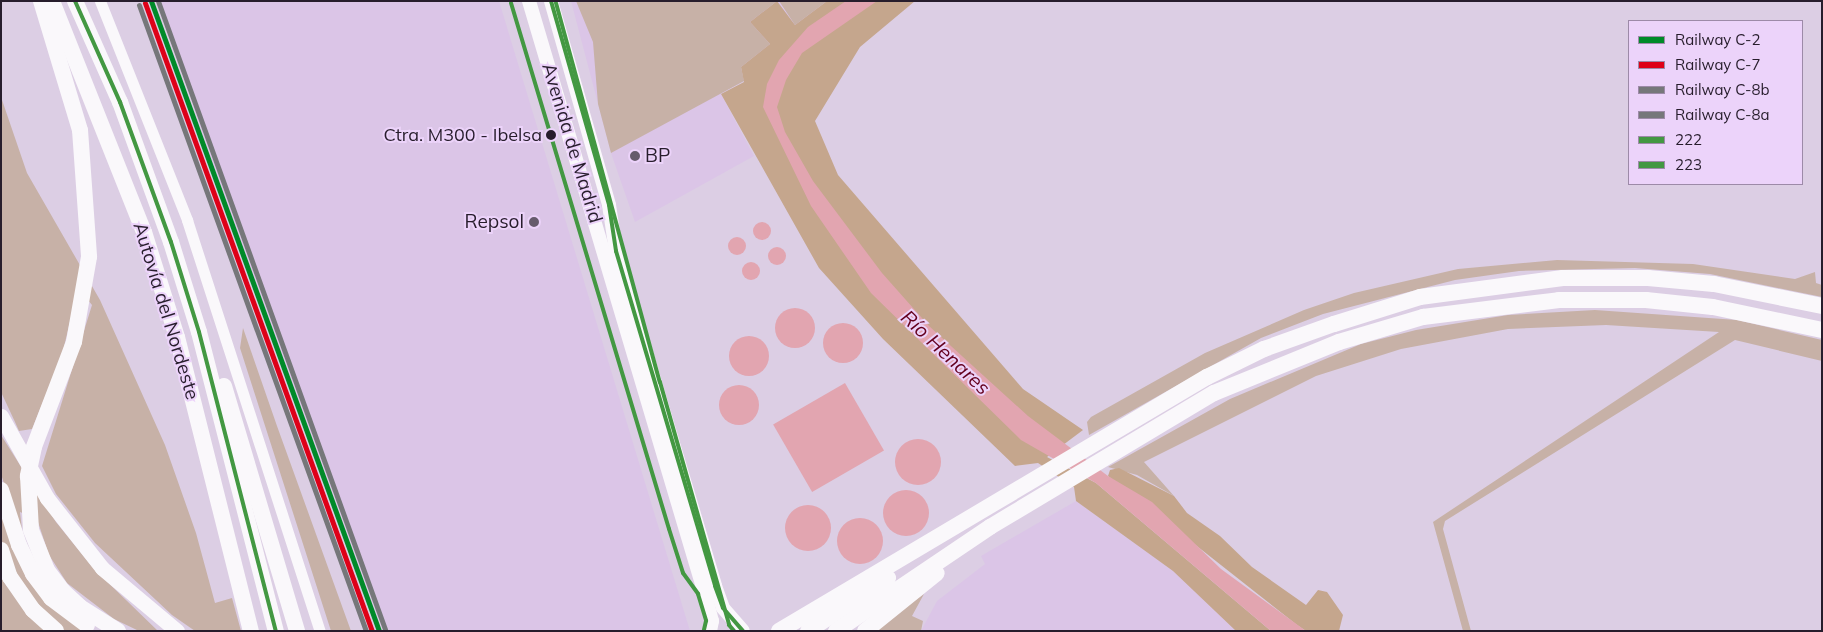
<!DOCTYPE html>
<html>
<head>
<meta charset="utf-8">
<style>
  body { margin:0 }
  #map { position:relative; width:1823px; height:632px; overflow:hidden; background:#dccee4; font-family:Mulish,sans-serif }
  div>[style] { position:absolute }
  .built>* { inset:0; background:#dbc5e7 }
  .green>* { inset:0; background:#c7b1a7 }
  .forest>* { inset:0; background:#c5a68d }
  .water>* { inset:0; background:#e2a5b0; transform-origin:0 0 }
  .round { border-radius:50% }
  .tertiary>* { height:11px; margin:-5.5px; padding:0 5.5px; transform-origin:5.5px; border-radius:5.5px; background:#faf8fb }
  .primary>* { height:14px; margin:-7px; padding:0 7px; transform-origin:7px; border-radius:7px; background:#faf8fb }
  .trunk>* { height:15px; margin:-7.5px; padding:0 7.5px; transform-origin:7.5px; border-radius:7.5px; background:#faf8fb }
  .motorway>* { height:16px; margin:-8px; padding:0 8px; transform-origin:8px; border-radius:8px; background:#faf8fb }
  .bus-1>* { height:4px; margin:-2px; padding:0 2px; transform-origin:2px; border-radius:2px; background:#439842 }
  .bus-2>* { height:4px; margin:-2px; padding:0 2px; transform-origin:2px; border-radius:2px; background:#439842 }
  .rail-1>* { height:5px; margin:-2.5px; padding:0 2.5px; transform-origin:2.5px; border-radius:2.5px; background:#008a29 }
  .rail-2>* { height:5px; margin:-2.5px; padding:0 2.5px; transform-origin:2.5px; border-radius:2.5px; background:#de0118 }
  .rail-3>* { height:5px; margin:-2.5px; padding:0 2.5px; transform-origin:2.5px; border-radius:2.5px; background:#76777a }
  .rail-4>* { height:5px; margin:-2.5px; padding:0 2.5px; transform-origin:2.5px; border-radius:2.5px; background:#76777a }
  .dots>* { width:14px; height:14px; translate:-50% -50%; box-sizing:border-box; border:2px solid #ecd3fa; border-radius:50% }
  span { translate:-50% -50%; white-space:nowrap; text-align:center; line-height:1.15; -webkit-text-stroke:4px #ecd3fa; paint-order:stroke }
  .bus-label { font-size:18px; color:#271d2c }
  .right { translate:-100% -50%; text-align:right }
  .street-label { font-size:19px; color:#271d2c }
  .poi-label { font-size:19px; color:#271d2c }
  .left { translate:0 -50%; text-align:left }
  .water-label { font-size:20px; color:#64001e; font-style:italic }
  .frame { position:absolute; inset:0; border:2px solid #271d2c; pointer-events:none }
  .legend { position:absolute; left:1628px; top:20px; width:175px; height:165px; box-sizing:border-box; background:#ecd3fa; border:1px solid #9d8aa8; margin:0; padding:6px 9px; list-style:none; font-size:15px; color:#271d2c }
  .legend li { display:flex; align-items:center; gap:10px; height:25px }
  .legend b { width:25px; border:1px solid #9d8aa8 }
</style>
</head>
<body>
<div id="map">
  <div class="built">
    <i style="clip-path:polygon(159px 1px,499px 1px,690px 631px,383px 631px,208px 150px)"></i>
    <i style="clip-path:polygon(571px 1px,827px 1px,741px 67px,744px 81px,721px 94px,754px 156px,635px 222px,611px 153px)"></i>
    <i style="clip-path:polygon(1076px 501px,1173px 571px,1236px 631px,921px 631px,937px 601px,985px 564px,981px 556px)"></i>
  </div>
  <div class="green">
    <i style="clip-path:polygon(576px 1px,777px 1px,750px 22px,770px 44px,741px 67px,744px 81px,611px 153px,598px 104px,593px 42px)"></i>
    <i style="clip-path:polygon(779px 1px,827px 1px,795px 25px)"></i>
    <i style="clip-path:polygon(1px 97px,27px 173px,100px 300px,165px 445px,196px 533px,215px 603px,232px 598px,241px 631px,195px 631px,172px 615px,95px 543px,56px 494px,42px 466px,92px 305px,78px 288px,62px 355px,32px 429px,19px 431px,15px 422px,1px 392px)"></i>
    <i style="clip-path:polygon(1557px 260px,1693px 264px,1795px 279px,1815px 272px,1816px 283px,1822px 285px,1822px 297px,1710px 274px,1635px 268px,1519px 271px,1455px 280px,1323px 314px,1261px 338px,1089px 435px,1087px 422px,1091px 417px,1205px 353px,1304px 310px,1354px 293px,1458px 269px)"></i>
    <i style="clip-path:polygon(1595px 310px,1737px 320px,1822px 340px,1822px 361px,1735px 340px,1445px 521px,1443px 529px,1471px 631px,1463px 631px,1433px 522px,1719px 332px,1606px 325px,1508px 329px,1401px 349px,1316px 376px,1144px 462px,1174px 496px,1137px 475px,1108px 467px,1230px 399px,1361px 344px,1416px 330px,1508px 315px)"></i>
    <i style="clip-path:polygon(243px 328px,277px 426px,351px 631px,331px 631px,240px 348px)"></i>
    <i style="clip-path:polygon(1px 435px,56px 522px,94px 569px,158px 631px,139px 631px,114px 619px,67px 583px,49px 555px,37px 519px,20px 512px,24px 547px,1px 474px)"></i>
    <i style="clip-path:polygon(1px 509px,83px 631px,62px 631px,52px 623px,10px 568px,1px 538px)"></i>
    <i style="clip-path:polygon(1px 573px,6px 585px,45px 631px,1px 631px)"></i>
    <i style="clip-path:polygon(924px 594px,912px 616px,923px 621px,921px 631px,871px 631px)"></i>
  </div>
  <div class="forest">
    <i style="clip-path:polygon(777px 1px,795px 25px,827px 1px,915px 1px,860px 47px,815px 121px,838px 175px,1023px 389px,1083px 430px,1047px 457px,1096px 483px,1271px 631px,1236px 631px,1173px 571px,1076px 501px,1074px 487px,1038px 463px,1015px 466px,883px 339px,819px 268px,721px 94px,744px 82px,741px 67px,770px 44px,750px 22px)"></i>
    <i style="clip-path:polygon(1119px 468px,1174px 496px,1187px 513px,1220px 536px,1252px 567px,1306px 605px,1318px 590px,1327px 592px,1343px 615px,1339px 631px,1306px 631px,1297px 625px,1108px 476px,1110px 470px)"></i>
  </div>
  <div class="water">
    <i style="clip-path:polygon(846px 1px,877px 1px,802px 53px,786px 80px,777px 107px,785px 132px,813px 181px,882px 273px,929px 326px,1028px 416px,1108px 476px,1152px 502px,1221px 569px,1306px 631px,1271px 631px,1096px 483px,1021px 440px,871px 293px,811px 206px,763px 107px,767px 84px,779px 60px,808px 27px)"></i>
    <i class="round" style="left:753px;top:222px;width:18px;height:18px"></i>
    <i class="round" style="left:728px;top:237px;width:18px;height:18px"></i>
    <i class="round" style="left:768px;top:247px;width:18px;height:18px"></i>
    <i class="round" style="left:742px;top:262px;width:18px;height:18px"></i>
    <i class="round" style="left:775px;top:308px;width:40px;height:40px"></i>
    <i class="round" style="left:823px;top:323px;width:40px;height:40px"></i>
    <i class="round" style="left:729px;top:336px;width:40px;height:40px"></i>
    <i style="left:845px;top:383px;width:78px;height:83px;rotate:60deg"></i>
    <i class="round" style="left:719px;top:385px;width:40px;height:40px"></i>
    <i class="round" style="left:895px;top:439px;width:46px;height:46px"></i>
    <i class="round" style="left:883px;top:490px;width:46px;height:46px"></i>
    <i class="round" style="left:785px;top:505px;width:46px;height:46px"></i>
    <i class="round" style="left:837px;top:518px;width:46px;height:46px"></i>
  </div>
  <div class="tertiary">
    <i style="left:100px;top:1px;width:236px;rotate:68.3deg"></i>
    <i style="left:187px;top:220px;width:432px;rotate:72.1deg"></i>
  </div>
  <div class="primary">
    <i style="left:529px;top:1px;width:615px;rotate:73.48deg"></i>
    <i style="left:704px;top:591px;width:31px;rotate:75deg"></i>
    <i style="left:712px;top:621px;width:10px;rotate:101deg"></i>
    <i style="left:551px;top:1px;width:212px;rotate:74.1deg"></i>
    <i style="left:609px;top:205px;width:47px;rotate:81.3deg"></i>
    <i style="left:616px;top:251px;width:349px;rotate:73.5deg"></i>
    <i style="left:715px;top:586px;width:23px;rotate:70deg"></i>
    <i style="left:723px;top:608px;width:30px;rotate:49deg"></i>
  </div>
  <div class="trunk">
    <i style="left:1px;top:416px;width:94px;rotate:60.7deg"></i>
    <i style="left:47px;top:498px;width:89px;rotate:51.8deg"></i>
    <i style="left:102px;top:568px;width:98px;rotate:40deg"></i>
  </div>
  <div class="motorway">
    <i style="left:41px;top:1px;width:135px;rotate:73.2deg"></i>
    <i style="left:80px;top:130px;width:127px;rotate:85.9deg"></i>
    <i style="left:89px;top:257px;width:86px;rotate:100deg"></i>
    <i style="left:74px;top:342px;width:112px;rotate:110.9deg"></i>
    <i style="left:34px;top:447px;width:30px;rotate:102deg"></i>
    <i style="left:28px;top:476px;width:54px;rotate:86.8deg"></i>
    <i style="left:31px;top:530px;width:43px;rotate:68.2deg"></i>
    <i style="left:47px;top:570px;width:26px;rotate:53deg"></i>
    <i style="left:63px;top:591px;width:23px;rotate:43deg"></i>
    <i style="left:80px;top:607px;width:45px;rotate:32.3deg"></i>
    <i style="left:52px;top:1px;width:249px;rotate:68.3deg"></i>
    <i style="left:144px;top:232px;width:110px;rotate:72.6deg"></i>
    <i style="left:177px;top:337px;width:303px;rotate:75.9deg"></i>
    <i style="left:75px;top:1px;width:111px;rotate:66deg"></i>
    <i style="left:120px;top:102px;width:149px;rotate:70deg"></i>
    <i style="left:171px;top:242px;width:94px;rotate:72.7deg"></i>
    <i style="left:199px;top:332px;width:309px;rotate:75.6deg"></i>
    <i style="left:224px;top:386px;width:256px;rotate:73.4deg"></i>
    <i style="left:1px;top:490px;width:58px;rotate:71.9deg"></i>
    <i style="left:19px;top:545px;width:32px;rotate:64deg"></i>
    <i style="left:33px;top:574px;width:30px;rotate:53deg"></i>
    <i style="left:51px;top:598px;width:45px;rotate:36.9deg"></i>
    <i style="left:1px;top:550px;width:28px;rotate:72deg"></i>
    <i style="left:10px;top:577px;width:40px;rotate:55.1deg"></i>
    <i style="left:33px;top:610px;width:31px;rotate:42deg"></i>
    <i style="left:779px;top:631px;width:498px;rotate:-30.7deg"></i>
    <i style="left:1207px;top:377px;width:64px;rotate:-26.2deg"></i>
    <i style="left:1264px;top:349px;width:74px;rotate:-19.7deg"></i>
    <i style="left:1334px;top:324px;width:90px;rotate:-17.4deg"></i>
    <i style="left:1420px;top:297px;width:144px;rotate:-7.6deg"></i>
    <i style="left:1563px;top:278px;width:85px"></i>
    <i style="left:1648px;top:278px;width:66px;rotate:5.2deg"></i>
    <i style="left:1714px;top:284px;width:110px;rotate:11.5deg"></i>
    <i style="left:808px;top:631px;width:96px;rotate:-33.5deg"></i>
    <i style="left:836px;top:631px;width:186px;rotate:-34deg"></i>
    <i style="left:990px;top:527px;width:261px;rotate:-30.9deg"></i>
    <i style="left:1214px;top:393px;width:135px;rotate:-22.2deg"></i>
    <i style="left:1339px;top:342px;width:88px;rotate:-16.6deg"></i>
    <i style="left:1423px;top:317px;width:137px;rotate:-7.1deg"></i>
    <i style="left:1559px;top:300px;width:87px"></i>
    <i style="left:1646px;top:300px;width:67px;rotate:6deg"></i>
    <i style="left:1713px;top:307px;width:111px;rotate:11.9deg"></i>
    <i style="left:865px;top:631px;width:92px;rotate:-38.9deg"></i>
  </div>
  <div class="bus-1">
    <i style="left:75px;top:1px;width:111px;rotate:66deg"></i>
    <i style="left:120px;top:102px;width:149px;rotate:70deg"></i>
    <i style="left:171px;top:242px;width:94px;rotate:72.7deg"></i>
    <i style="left:199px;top:332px;width:309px;rotate:75.6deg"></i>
    <i style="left:551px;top:1px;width:212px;rotate:74.1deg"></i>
    <i style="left:609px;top:205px;width:47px;rotate:81.3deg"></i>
    <i style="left:616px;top:251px;width:349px;rotate:73.5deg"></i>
    <i style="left:715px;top:586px;width:23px;rotate:70deg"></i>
    <i style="left:723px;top:608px;width:30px;rotate:49deg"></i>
  </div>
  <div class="bus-2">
    <i style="left:511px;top:3px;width:549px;rotate:73.28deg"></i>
    <i style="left:669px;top:529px;width:46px;rotate:72.3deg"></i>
    <i style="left:683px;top:573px;width:26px;rotate:54deg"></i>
    <i style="left:698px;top:594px;width:28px;rotate:73deg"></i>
    <i style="left:706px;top:621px;width:9px;rotate:103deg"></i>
    <i style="left:556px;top:3px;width:393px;rotate:74.7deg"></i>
    <i style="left:660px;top:382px;width:253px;rotate:74.1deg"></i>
    <i style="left:729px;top:625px;width:8px;rotate:50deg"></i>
  </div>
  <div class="rail-1">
    <i style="left:151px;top:1px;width:670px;rotate:70.1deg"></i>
  </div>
  <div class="rail-2">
    <i style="left:145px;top:3px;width:668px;rotate:70.13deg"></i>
  </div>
  <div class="rail-3">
    <i style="left:158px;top:1px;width:668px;rotate:70.13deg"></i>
  </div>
  <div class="rail-4">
    <i style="left:139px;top:5px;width:666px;rotate:70.07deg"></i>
  </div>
  <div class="dots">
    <i style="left:551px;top:135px;background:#271d2c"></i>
    <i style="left:635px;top:156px;background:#665b6c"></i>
    <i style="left:534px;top:222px;background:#665b6c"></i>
  </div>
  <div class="bus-label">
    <span class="right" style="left:542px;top:135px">Ctra. M300 - Ibelsa</span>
  </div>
  <div class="street-label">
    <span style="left:572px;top:143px;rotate:73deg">Avenida de Madrid</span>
    <span style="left:166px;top:311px;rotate:73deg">Autovía del Nordeste</span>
  </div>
  <div class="poi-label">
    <span class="left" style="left:645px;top:156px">BP</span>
    <span class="right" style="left:524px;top:222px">Repsol</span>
  </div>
  <div class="water-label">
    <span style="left:946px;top:352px;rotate:43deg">Río Henares</span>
  </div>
  <div class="frame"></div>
  <ul class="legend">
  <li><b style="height:6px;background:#008a29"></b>Railway C-2</li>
  <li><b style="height:6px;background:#de0118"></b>Railway C-7</li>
  <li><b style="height:6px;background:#76777a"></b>Railway C-8b</li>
  <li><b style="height:6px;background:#76777a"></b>Railway C-8a</li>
  <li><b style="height:6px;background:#439842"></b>222</li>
  <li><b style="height:6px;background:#439842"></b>223</li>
  </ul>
</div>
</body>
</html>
